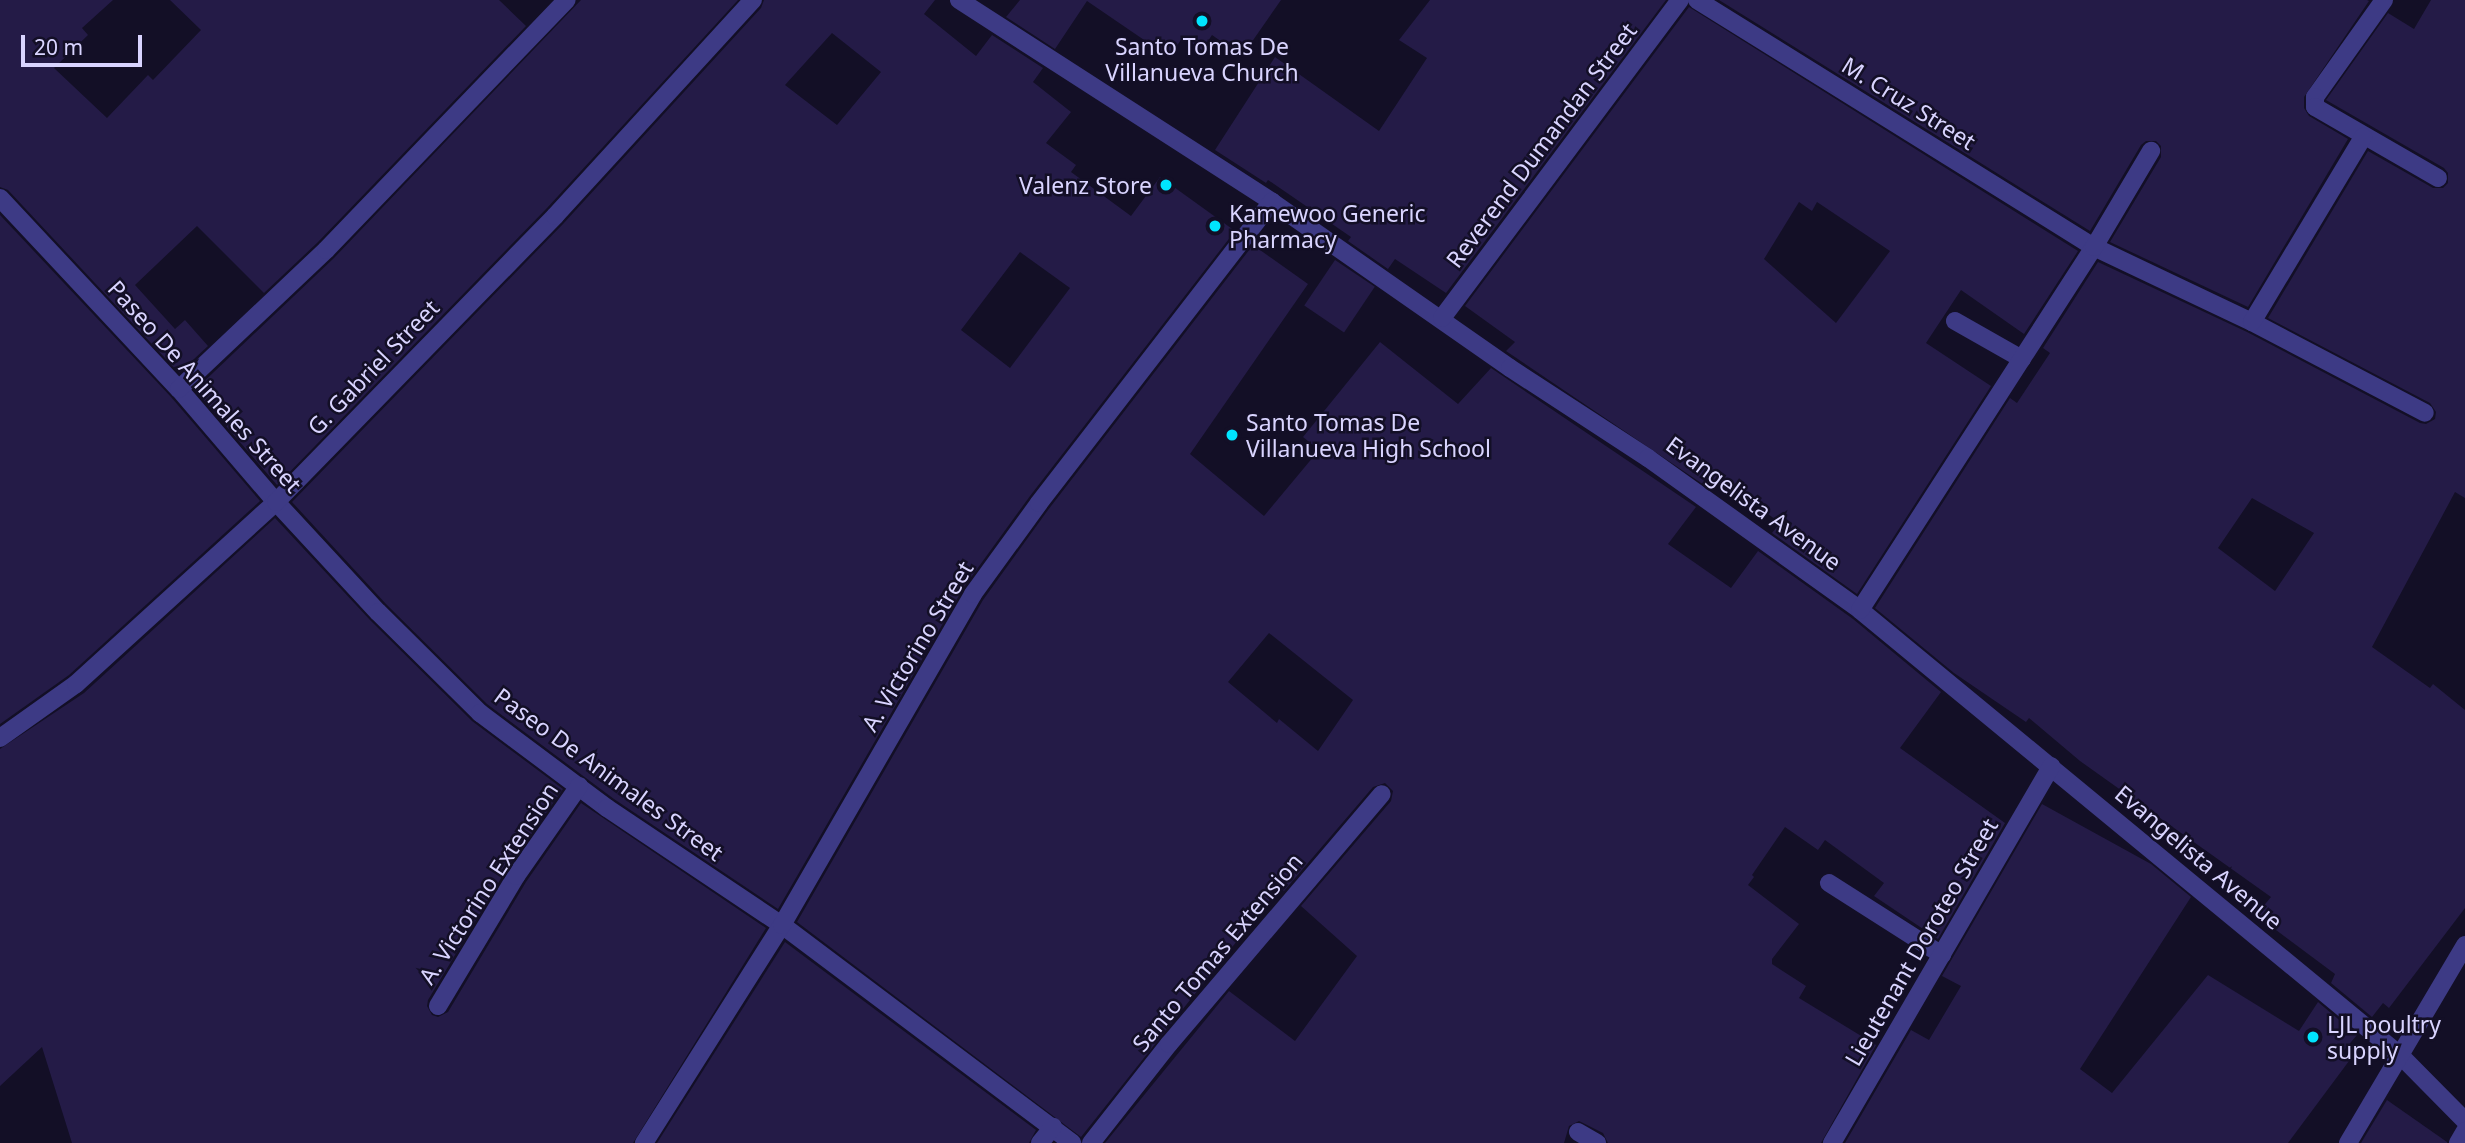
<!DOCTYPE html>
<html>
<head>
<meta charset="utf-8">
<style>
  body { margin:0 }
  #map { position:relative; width:2465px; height:1143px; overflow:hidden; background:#130f26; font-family:"Noto Sans",sans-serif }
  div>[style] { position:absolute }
  .building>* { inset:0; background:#241b47; transform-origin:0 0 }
  .minor>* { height:18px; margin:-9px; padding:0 9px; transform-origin:9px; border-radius:9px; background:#3d3a85 }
  .dots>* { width:19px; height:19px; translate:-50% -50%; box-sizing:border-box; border:4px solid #130f26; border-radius:50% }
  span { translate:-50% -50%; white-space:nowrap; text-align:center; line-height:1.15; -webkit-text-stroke:5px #130f26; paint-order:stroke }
  .poi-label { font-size:23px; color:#d9d4ff }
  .right { translate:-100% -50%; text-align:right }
  .left { translate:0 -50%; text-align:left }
  .street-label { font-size:23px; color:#d9d4ff }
  .scale { position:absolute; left:21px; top:35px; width:121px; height:32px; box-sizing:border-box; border:4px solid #d9d4ff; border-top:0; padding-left:9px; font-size:21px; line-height:24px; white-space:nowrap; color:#d9d4ff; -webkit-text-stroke:5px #130f26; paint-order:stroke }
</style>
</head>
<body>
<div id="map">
  <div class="building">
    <i style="clip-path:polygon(0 0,113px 0,82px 28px,88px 35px,54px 68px,107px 118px,148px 75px,153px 80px,201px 30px,170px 0,499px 0,526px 26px,318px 242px,264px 293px,197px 226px,135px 285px,175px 329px,185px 320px,208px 346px,179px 373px,8px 190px,0 187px)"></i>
    <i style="clip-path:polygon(581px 0,738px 0,547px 208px,277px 485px,195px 390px,334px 258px)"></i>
    <i style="clip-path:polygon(evenodd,764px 0,935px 0,924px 14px,976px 56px,992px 35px,1043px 68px,1033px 82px,1071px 112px,1046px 143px,1076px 165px,1071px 172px,1131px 216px,1160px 177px,1235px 231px,1030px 496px,964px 587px,778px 909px,614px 799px,487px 704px,386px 604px,292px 502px,563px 224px,761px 8px,764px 0,832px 33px,881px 72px,837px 125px,785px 85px,832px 33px,764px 0,1020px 252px,1070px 288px,1010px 368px,961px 330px,1020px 252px)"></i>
    <i style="clip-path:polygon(1020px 0,1281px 0,1242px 56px,1212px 35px,1202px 50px,1183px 37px,1169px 57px,1087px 1px,1055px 49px,1006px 17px)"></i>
    <i style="clip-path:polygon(1430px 0,1666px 0,1446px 293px,1395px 259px,1388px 269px,1348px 241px,1351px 237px,1268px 180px,1266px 183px,1215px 150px,1275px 57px,1379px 131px,1427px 58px,1399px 40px)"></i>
    <i style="clip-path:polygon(1719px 0,2367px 0,2369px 1px,2304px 97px,2304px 108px,2309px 116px,2348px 139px,2248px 307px,2110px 242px,2161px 157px,2161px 146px,2156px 141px,2146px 141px,2141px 145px,2090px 231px)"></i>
    <i style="clip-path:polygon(evenodd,2431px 0,2465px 0,2465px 498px,2455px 492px,2372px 647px,2430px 688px,2433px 684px,2465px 710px,2465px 908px,2389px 1008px,2383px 1003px,2372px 1017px,2331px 983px,2335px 974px,2256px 915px,2271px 897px,2080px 761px,2029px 718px,2026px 722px,1954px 673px,1875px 608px,2010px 398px,2017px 403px,2050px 353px,2043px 348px,2098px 262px,2247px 332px,2420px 423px,2426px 424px,2435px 419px,2436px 412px,2430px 403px,2268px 318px,2368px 151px,2433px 188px,2443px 188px,2448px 183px,2448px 173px,2444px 168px,2326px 100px,2388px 13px,2414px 29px,2431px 0,2252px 498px,2314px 533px,2275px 591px,2218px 548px,2252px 498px)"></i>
    <i style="clip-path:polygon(evenodd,1689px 7px,2078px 251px,2024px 334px,1961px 290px,1926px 343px,1991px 386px,1857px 594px,1772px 533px,1780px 523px,1719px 477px,1710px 489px,1506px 351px,1515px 342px,1465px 306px,1689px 7px,1799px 202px,1812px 211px,1817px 202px,1890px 251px,1836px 323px,1764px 259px,1799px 202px)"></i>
    <i style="clip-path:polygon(0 215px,171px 397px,260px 501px,69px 675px,0 724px)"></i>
    <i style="clip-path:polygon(evenodd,1253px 245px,1308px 284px,1190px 454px,1264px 516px,1319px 450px,1303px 437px,1380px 342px,1458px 404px,1491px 368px,1696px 507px,1668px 544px,1731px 588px,1758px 551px,1853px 619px,1941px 692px,1900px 748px,2005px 823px,1938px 939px,1874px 896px,1884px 883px,1825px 840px,1818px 850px,1785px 827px,1752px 875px,1754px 877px,1748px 885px,1799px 924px,1772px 959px,1772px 964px,1806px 986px,1799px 998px,1876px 1045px,1821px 1143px,1608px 1143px,1603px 1133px,1579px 1121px,1569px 1126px,1564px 1143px,1105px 1143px,1229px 991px,1295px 1041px,1357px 956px,1301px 906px,1391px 801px,1393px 791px,1385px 783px,1373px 787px,1284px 891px,1280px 887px,1081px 1137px,797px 922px,983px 600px,1048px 510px,1253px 245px,1269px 633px,1353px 700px,1318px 751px,1279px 719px,1277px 723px,1228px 682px,1269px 633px)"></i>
    <i style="left:1335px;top:260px;width:48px;height:55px;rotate:34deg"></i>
    <i style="clip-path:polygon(275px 518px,370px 620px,472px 721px,563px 789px,506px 870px,428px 1000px,427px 1006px,432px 1015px,438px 1017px,448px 1012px,526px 882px,581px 803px,766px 928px,633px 1143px,72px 1143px,42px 1047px,0 1086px,0 749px,84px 693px)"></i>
    <i style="clip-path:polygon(2042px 804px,2151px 864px,2191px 897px,2080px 1069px,2112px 1093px,2208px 975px,2299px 1031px,2318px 1002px,2357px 1035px,2340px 1055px,2349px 1061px,2288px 1143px,1845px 1143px,1911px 1030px,1929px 1040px,1961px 986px,1942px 976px)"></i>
    <i style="clip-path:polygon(785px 942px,1036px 1130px,1029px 1143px,657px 1143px)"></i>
    <i style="clip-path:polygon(2387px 1100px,2447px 1142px,2447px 1143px,2361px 1143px)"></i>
  </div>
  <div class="minor">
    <i style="left:959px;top:0;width:373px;rotate:32.8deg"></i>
    <i style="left:1272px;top:202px;width:290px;rotate:34.9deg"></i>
    <i style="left:1510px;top:368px;width:165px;rotate:33.1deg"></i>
    <i style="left:1648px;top:458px;width:261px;rotate:35.6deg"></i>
    <i style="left:1860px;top:610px;width:701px;rotate:39.5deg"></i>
    <i style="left:2401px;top:1056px;width:91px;rotate:45.4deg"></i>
    <i style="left:1697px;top:0;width:468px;rotate:31.9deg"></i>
    <i style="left:2094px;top:247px;width:175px;rotate:25.4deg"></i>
    <i style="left:2252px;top:322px;width:195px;rotate:27.7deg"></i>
    <i style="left:2384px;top:0;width:119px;rotate:125.4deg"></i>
    <i style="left:2315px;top:97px;width:10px;rotate:90deg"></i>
    <i style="left:2315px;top:107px;width:142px;rotate:30deg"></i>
    <i style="left:0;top:198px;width:262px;rotate:46.9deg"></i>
    <i style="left:179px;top:389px;width:149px;rotate:49.4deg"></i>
    <i style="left:276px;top:502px;width:150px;rotate:47.2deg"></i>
    <i style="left:378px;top:612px;width:144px;rotate:44.7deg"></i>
    <i style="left:480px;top:713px;width:159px;rotate:36.8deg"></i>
    <i style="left:607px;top:808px;width:211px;rotate:33.8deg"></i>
    <i style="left:782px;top:925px;width:363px;rotate:36.9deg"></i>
    <i style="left:1442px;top:318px;width:397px;rotate:-53.2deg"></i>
    <i style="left:1955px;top:321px;width:77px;rotate:29.6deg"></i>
    <i style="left:2252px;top:322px;width:216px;rotate:-59deg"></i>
    <i style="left:179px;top:389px;width:202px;rotate:-43.4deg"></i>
    <i style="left:326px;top:250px;width:347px;rotate:-46.1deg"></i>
    <i style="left:1860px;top:610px;width:432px;rotate:-57.2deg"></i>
    <i style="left:2094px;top:247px;width:112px;rotate:-59.3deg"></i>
    <i style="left:0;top:738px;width:93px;rotate:-35.4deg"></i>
    <i style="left:76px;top:684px;width:270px;rotate:-42.3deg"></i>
    <i style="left:276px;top:502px;width:400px;rotate:-45.7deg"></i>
    <i style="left:555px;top:216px;width:293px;rotate:-47.5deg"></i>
    <i style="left:1829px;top:883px;width:134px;rotate:32.5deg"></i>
    <i style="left:438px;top:1006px;width:152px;rotate:-59deg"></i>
    <i style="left:516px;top:876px;width:110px;rotate:-55deg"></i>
    <i style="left:1578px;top:1132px;width:22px;rotate:30deg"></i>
    <i style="left:644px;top:1143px;width:258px;rotate:-57.7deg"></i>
    <i style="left:782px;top:925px;width:382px;rotate:-60deg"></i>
    <i style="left:973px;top:594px;width:112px;rotate:-54deg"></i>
    <i style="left:1039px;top:503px;width:381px;rotate:-52.3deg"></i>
    <i style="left:1040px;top:1143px;width:21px;rotate:-51deg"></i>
    <i style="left:1091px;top:1143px;width:126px;rotate:-51.8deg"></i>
    <i style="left:1169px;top:1044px;width:328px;rotate:-49.6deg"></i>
    <i style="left:1832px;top:1143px;width:436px;rotate:-59.8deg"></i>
    <i style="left:2348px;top:1143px;width:230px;rotate:-59.4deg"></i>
    <i style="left:2458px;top:1143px;width:14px;rotate:-60deg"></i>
  </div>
  <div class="dots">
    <i style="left:1202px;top:21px;background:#00e5ff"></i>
    <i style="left:1166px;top:185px;background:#00e5ff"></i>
    <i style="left:1215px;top:226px;background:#00e5ff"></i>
    <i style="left:1232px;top:435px;background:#00e5ff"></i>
    <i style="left:2313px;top:1037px;background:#00e5ff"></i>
  </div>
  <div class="poi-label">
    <span style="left:1202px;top:59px">Santo Tomas De<br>Villanueva Church</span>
    <span class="right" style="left:1152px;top:185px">Valenz Store</span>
    <span class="left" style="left:1229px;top:226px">Kamewoo Generic<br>Pharmacy</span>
    <span class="left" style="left:1246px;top:435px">Santo Tomas De<br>Villanueva High School</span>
    <span class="left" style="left:2327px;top:1037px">LJL poultry<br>supply</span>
  </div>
  <div class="street-label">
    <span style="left:1909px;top:103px;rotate:32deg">M. Cruz Street</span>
    <span style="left:1541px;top:145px;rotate:-53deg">Reverend Dumandan Street</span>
    <span style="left:373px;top:367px;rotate:-46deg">G. Gabriel Street</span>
    <span style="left:205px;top:386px;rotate:48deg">Paseo De Animales Street</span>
    <span style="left:1754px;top:503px;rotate:36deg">Evangelista Avenue</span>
    <span style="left:917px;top:646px;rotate:-59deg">A. Victorino Street</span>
    <span style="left:609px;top:774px;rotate:36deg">Paseo De Animales Street</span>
    <span style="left:2199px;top:857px;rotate:40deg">Evangelista Avenue</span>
    <span style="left:488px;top:883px;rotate:-57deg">A. Victorino Extension</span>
    <span style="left:1921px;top:942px;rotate:-60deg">Lieutenant Doroteo Street</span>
    <span style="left:1217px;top:952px;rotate:-50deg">Santo Tomas Extension</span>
  </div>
  <div class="scale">20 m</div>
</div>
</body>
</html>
